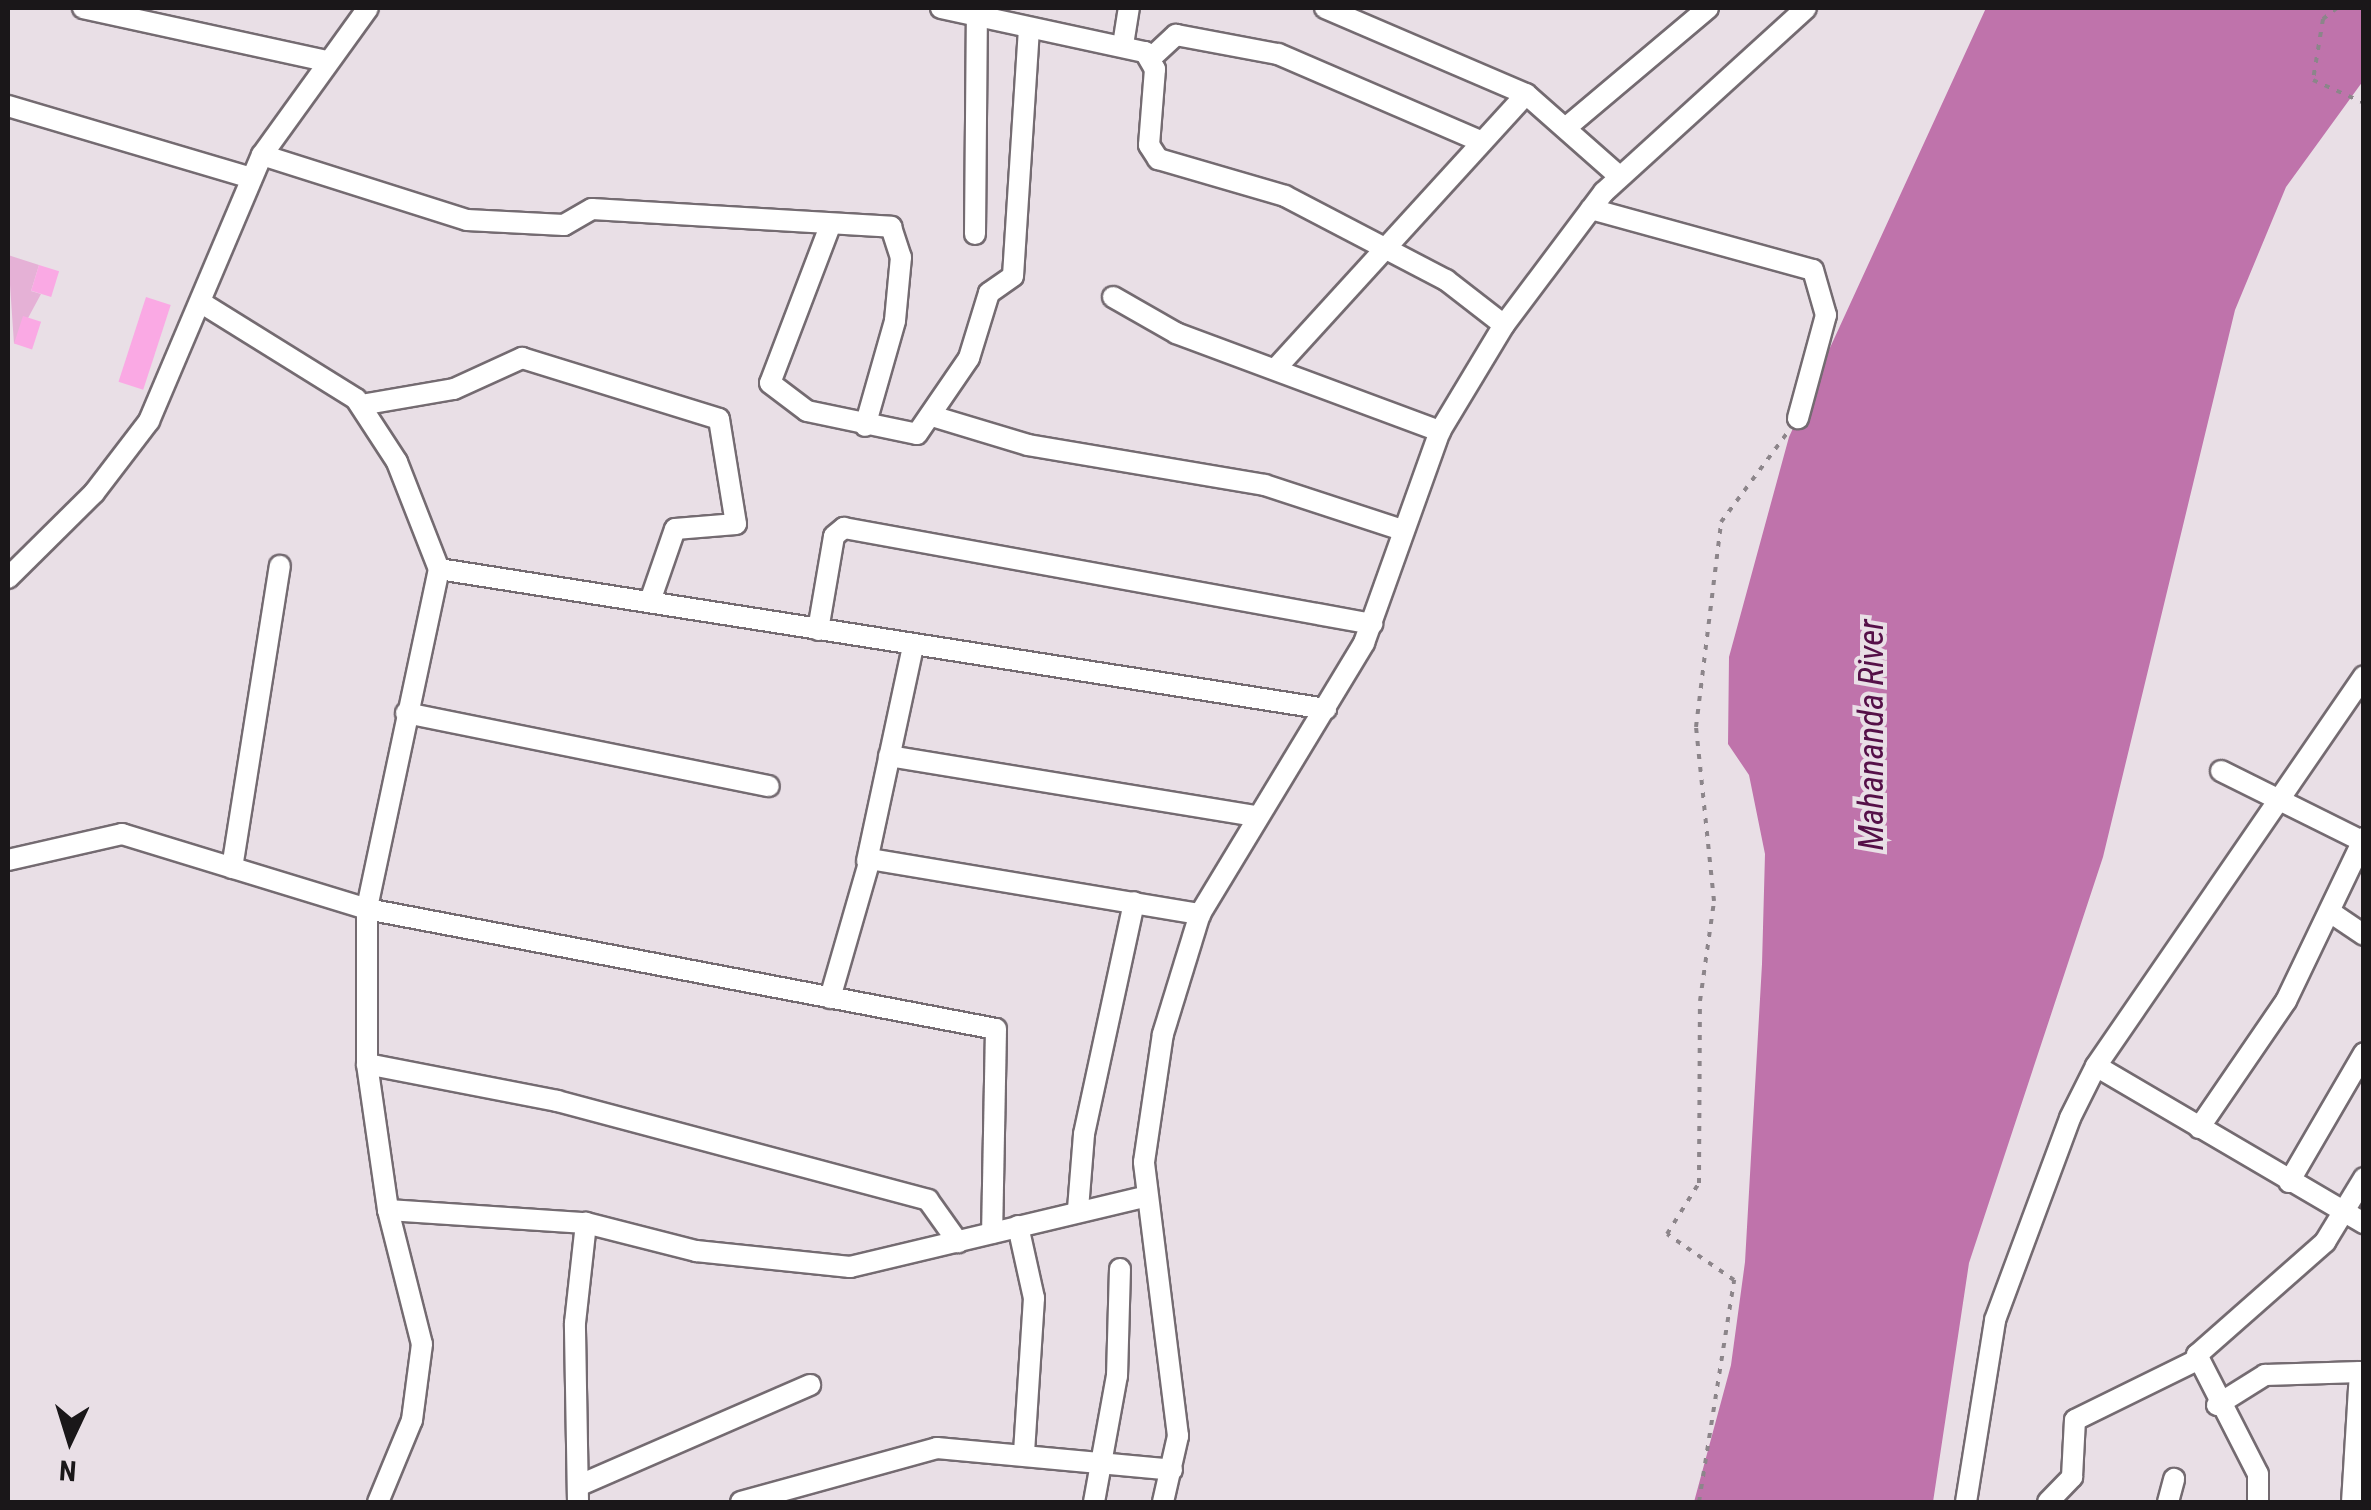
<!DOCTYPE html>
<html>
<head>
<meta charset="utf-8">
<style>
  body { margin:0 }
  #map { position:relative; width:2371px; height:1510px; overflow:hidden; background:#e9dfe6; font-family:"Roboto Condensed",sans-serif }
  div>[style] { position:absolute }
  .green>* { inset:0; background:#e5b1d6 }
  .water>* { inset:0; background:#bf73ab }
  .building>* { inset:0; background:#faa9e4; transform-origin:0 0 }
  .path>* { height:4px; margin-top:-2px; transform-origin:0; background:repeating-linear-gradient(90deg,#8c858a 0 5px,transparent 0 13px) }
  .roads { filter:drop-shadow(2px 0 #746b71) drop-shadow(-2px 0 #746b71) drop-shadow(0 2px #746b71) drop-shadow(0 -2px #746b71) }
  .street>* { height:20px; margin:-10px; padding:0 10px; transform-origin:10px; border-radius:10px; background:#fff }
  span { translate:-50% -50%; white-space:nowrap; text-align:center; line-height:1.15; -webkit-text-stroke:8px #e9dfe6; paint-order:stroke }
  .water-label { font-size:35px; color:#551048; font-style:italic }
  .frame { position:absolute; inset:0; border:10px solid #1a1719; pointer-events:none }
  .north { position:absolute; left:20px; top:1390px; width:100px; height:100px; -webkit-text-stroke:8px #e9dfe6; paint-order:stroke; rotate:184deg; font-size:28px; font-weight:700; line-height:40px; text-align:center; color:#1a1719 }
  .north::after { content:''; display:block; margin:auto; width:35px; height:45px; background:#1a1719; clip-path:polygon(50% 0,100% 100%,50% 72%,0 100%) }
</style>
</head>
<body>
<div id="map">
  <div class="green">
    <i style="clip-path:polygon(8px 255px,39px 265px,31px 291px,41px 294px,14px 344px)"></i>
  </div>
  <div class="water">
    <i style="clip-path:polygon(1986px 8px,2363px 8px,2363px 81px,2286px 187px,2235px 310px,2103px 857px,1969px 1263px,1933px 1502px,1694px 1502px,1731px 1365px,1745px 1262px,1762px 964px,1765px 854px,1749px 775px,1728px 744px,1729px 657px,1789px 437px)"></i>
  </div>
  <div class="building">
    <i style="left:39px;top:265px;width:21px;height:27px;rotate:17deg"></i>
    <i style="left:146px;top:297px;width:26px;height:89px;rotate:18deg"></i>
    <i style="left:23px;top:316px;width:19px;height:29px;rotate:18deg"></i>
  </div>
  <div class="path">
    <i style="left:2337px;top:8px;width:18px;rotate:142deg"></i>
    <i style="left:2323px;top:19px;width:62px;rotate:99.3deg"></i>
    <i style="left:2313px;top:80px;width:56px;rotate:24.3deg"></i>
    <i style="left:1699px;top:1502px;width:225px;rotate:-81deg"></i>
    <i style="left:1734px;top:1280px;width:81px;rotate:-145.5deg"></i>
    <i style="left:1667px;top:1234px;width:60px;rotate:-57.9deg"></i>
    <i style="left:1699px;top:1183px;width:182px;rotate:-89.7deg"></i>
    <i style="left:1700px;top:1001px;width:101px;rotate:-82deg"></i>
    <i style="left:1714px;top:901px;width:175px;rotate:-95.9deg"></i>
    <i style="left:1696px;top:727px;width:207px;rotate:-83deg"></i>
    <i style="left:1721px;top:522px;width:111px;rotate:-53.4deg"></i>
  </div>
  <div class="roads">
    <div class="street">
      <i style="left:83px;top:8px;width:250px;rotate:12.3deg"></i>
      <i style="left:941px;top:8px;width:209px;rotate:12.2deg"></i>
      <i style="left:1145px;top:52px;width:20px;rotate:60deg"></i>
      <i style="left:1155px;top:69px;width:76px;rotate:94.5deg"></i>
      <i style="left:1149px;top:145px;width:17px;rotate:57deg"></i>
      <i style="left:1158px;top:159px;width:132px;rotate:16.2deg"></i>
      <i style="left:1285px;top:196px;width:182px;rotate:27.6deg"></i>
      <i style="left:1446px;top:280px;width:73px;rotate:37.8deg"></i>
      <i style="left:1325px;top:8px;width:219px;rotate:23.2deg"></i>
      <i style="left:1526px;top:94px;width:125px;rotate:41.4deg"></i>
      <i style="left:1123px;top:45px;width:37px;rotate:-81deg"></i>
      <i style="left:1151px;top:58px;width:34px;rotate:-43deg"></i>
      <i style="left:1176px;top:35px;width:104px;rotate:10.6deg"></i>
      <i style="left:1278px;top:54px;width:220px;rotate:23.3deg"></i>
      <i style="left:8px;top:106px;width:253px;rotate:16.5deg"></i>
      <i style="left:1568px;top:126px;width:183px;rotate:-40.1deg"></i>
      <i style="left:262px;top:155px;width:215px;rotate:17.6deg"></i>
      <i style="left:467px;top:220px;width:97px;rotate:3deg"></i>
      <i style="left:564px;top:225px;width:32px;rotate:-30deg"></i>
      <i style="left:592px;top:209px;width:300px;rotate:3.4deg"></i>
      <i style="left:891px;top:227px;width:32px;rotate:72deg"></i>
      <i style="left:901px;top:257px;width:64px;rotate:95.4deg"></i>
      <i style="left:895px;top:321px;width:109px;rotate:105.9deg"></i>
      <i style="left:1591px;top:209px;width:230px;rotate:15.4deg"></i>
      <i style="left:1813px;top:270px;width:47px;rotate:73.9deg"></i>
      <i style="left:1826px;top:315px;width:107px;rotate:105.2deg"></i>
      <i style="left:830px;top:226px;width:168px;rotate:110.9deg"></i>
      <i style="left:770px;top:383px;width:46px;rotate:37.1deg"></i>
      <i style="left:807px;top:411px;width:112px;rotate:11.8deg"></i>
      <i style="left:917px;top:434px;width:92px;rotate:-55.6deg"></i>
      <i style="left:969px;top:358px;width:68px;rotate:-72.9deg"></i>
      <i style="left:989px;top:293px;width:29px;rotate:-35deg"></i>
      <i style="left:1013px;top:276px;width:247px;rotate:-86.3deg"></i>
      <i style="left:975px;top:234px;width:214px;rotate:-89.5deg"></i>
      <i style="left:1113px;top:297px;width:73px;rotate:29.7deg"></i>
      <i style="left:1176px;top:333px;width:282px;rotate:20.4deg"></i>
      <i style="left:205px;top:305px;width:178px;rotate:31.9deg"></i>
      <i style="left:356px;top:399px;width:75px;rotate:56.9deg"></i>
      <i style="left:397px;top:462px;width:115px;rotate:68.6deg"></i>
      <i style="left:439px;top:569px;width:348px;rotate:102deg"></i>
      <i style="left:367px;top:909px;width:155px;rotate:90deg"></i>
      <i style="left:367px;top:1064px;width:148px;rotate:81.8deg"></i>
      <i style="left:388px;top:1210px;width:138px;rotate:75.8deg"></i>
      <i style="left:422px;top:1344px;width:77px;rotate:97.5deg"></i>
      <i style="left:412px;top:1420px;width:89px;rotate:112.5deg"></i>
      <i style="left:1277px;top:367px;width:369px;rotate:-47.6deg"></i>
      <i style="left:361px;top:405px;width:94px;rotate:-9.8deg"></i>
      <i style="left:454px;top:389px;width:75px;rotate:-24.5deg"></i>
      <i style="left:522px;top:358px;width:206px;rotate:17.2deg"></i>
      <i style="left:719px;top:419px;width:106px;rotate:80.8deg"></i>
      <i style="left:736px;top:524px;width:61px;rotate:175.3deg"></i>
      <i style="left:675px;top:529px;width:76px;rotate:109.1deg"></i>
      <i style="left:932px;top:416px;width:100px;rotate:16.8deg"></i>
      <i style="left:1028px;top:445px;width:240px;rotate:9.6deg"></i>
      <i style="left:1265px;top:485px;width:144px;rotate:18.2deg"></i>
      <i style="left:439px;top:569px;width:898px;rotate:8.97deg"></i>
      <i style="left:8px;top:578px;width:121px;rotate:-44.7deg"></i>
      <i style="left:94px;top:493px;width:91px;rotate:-52.6deg"></i>
      <i style="left:149px;top:421px;width:289px;rotate:-67deg"></i>
      <i style="left:262px;top:155px;width:181px;rotate:-54.2deg"></i>
      <i style="left:818px;top:630px;width:95px;rotate:-80.3deg"></i>
      <i style="left:834px;top:536px;width:13px;rotate:-39deg"></i>
      <i style="left:844px;top:528px;width:537px;rotate:10.3deg"></i>
      <i style="left:406px;top:713px;width:370px;rotate:11.4deg"></i>
      <i style="left:889px;top:756px;width:371px;rotate:9.3deg"></i>
      <i style="left:2221px;top:771px;width:160px;rotate:26.4deg"></i>
      <i style="left:8px;top:860px;width:117px;rotate:-12.8deg"></i>
      <i style="left:122px;top:834px;width:256px;rotate:17deg"></i>
      <i style="left:367px;top:909px;width:640px;rotate:10.8deg"></i>
      <i style="left:996px;top:1029px;width:204px;rotate:91.1deg"></i>
      <i style="left:867px;top:861px;width:220px;rotate:-77.9deg"></i>
      <i style="left:232px;top:868px;width:306px;rotate:-81deg"></i>
      <i style="left:2330px;top:912px;width:41px;rotate:34.1deg"></i>
      <i style="left:830px;top:998px;width:145px;rotate:-73.9deg"></i>
      <i style="left:870px;top:859px;width:335px;rotate:9.5deg"></i>
      <i style="left:367px;top:1064px;width:194px;rotate:11deg"></i>
      <i style="left:557px;top:1101px;width:384px;rotate:14.9deg"></i>
      <i style="left:928px;top:1200px;width:52px;rotate:54.5deg"></i>
      <i style="left:2096px;top:1066px;width:311px;rotate:30.4deg"></i>
      <i style="left:2199px;top:1128px;width:154px;rotate:-55.6deg"></i>
      <i style="left:2286px;top:1001px;width:181px;rotate:-64.4deg"></i>
      <i style="left:2289px;top:1182px;width:149px;rotate:-59.8deg"></i>
      <i style="left:1078px;top:1209px;width:75px;rotate:-85.4deg"></i>
      <i style="left:1084px;top:1134px;width:237px;rotate:-77.8deg"></i>
      <i style="left:388px;top:1210px;width:198px;rotate:3.8deg"></i>
      <i style="left:586px;top:1223px;width:114px;rotate:14.3deg"></i>
      <i style="left:696px;top:1251px;width:155px;rotate:5.9deg"></i>
      <i style="left:850px;top:1267px;width:302px;rotate:-13.4deg"></i>
      <i style="left:1018px;top:1226px;width:74px;rotate:77.5deg"></i>
      <i style="left:1034px;top:1298px;width:156px;rotate:93.7deg"></i>
      <i style="left:2217px;top:1405px;width:57px;rotate:-32deg"></i>
      <i style="left:2265px;top:1375px;width:95px;rotate:-1.8deg"></i>
      <i style="left:2360px;top:1372px;width:130px;rotate:93.5deg"></i>
      <i style="left:580px;top:1485px;width:251px;rotate:-23.5deg"></i>
      <i style="left:578px;top:1502px;width:179px;rotate:-91deg"></i>
      <i style="left:575px;top:1323px;width:101px;rotate:-83.7deg"></i>
      <i style="left:741px;top:1502px;width:203px;rotate:-15.4deg"></i>
      <i style="left:937px;top:1448px;width:236px;rotate:5.3deg"></i>
      <i style="left:1094px;top:1502px;width:128px;rotate:-79.7deg"></i>
      <i style="left:1117px;top:1376px;width:107px;rotate:-88.4deg"></i>
      <i style="left:1163px;top:1502px;width:68px;rotate:-77.2deg"></i>
      <i style="left:1178px;top:1436px;width:276px;rotate:-97.1deg"></i>
      <i style="left:1144px;top:1162px;width:129px;rotate:-81.6deg"></i>
      <i style="left:1163px;top:1034px;width:126px;rotate:-72.9deg"></i>
      <i style="left:1200px;top:914px;width:317px;rotate:-58.8deg"></i>
      <i style="left:1364px;top:643px;width:225px;rotate:-70.3deg"></i>
      <i style="left:1440px;top:431px;width:124px;rotate:-58.9deg"></i>
      <i style="left:1504px;top:325px;width:166px;rotate:-53.1deg"></i>
      <i style="left:1604px;top:192px;width:273px;rotate:-42.3deg"></i>
      <i style="left:1966px;top:1502px;width:184px;rotate:-80.9deg"></i>
      <i style="left:1995px;top:1320px;width:215px;rotate:-69.6deg"></i>
      <i style="left:2070px;top:1118px;width:58px;rotate:-63.4deg"></i>
      <i style="left:2096px;top:1066px;width:473px;rotate:-55.5deg"></i>
      <i style="left:2048px;top:1502px;width:35px;rotate:-46deg"></i>
      <i style="left:2072px;top:1477px;width:57px;rotate:-87deg"></i>
      <i style="left:2075px;top:1420px;width:136px;rotate:-26.2deg"></i>
      <i style="left:2168px;top:1502px;width:24px;rotate:-75deg"></i>
      <i style="left:2258px;top:1502px;width:28px;rotate:-90deg"></i>
      <i style="left:2258px;top:1474px;width:134px;rotate:-117.1deg"></i>
      <i style="left:2197px;top:1355px;width:171px;rotate:-41.4deg"></i>
      <i style="left:2325px;top:1242px;width:75px;rotate:-58.6deg"></i>
    </div>
  </div>
  <div class="water-label">
    <span style="left:1872px;top:735px;rotate:-90deg">Mahananda River</span>
  </div>
  <div class="frame"></div>
  <div class="north">N</div>
</div>
</body>
</html>
